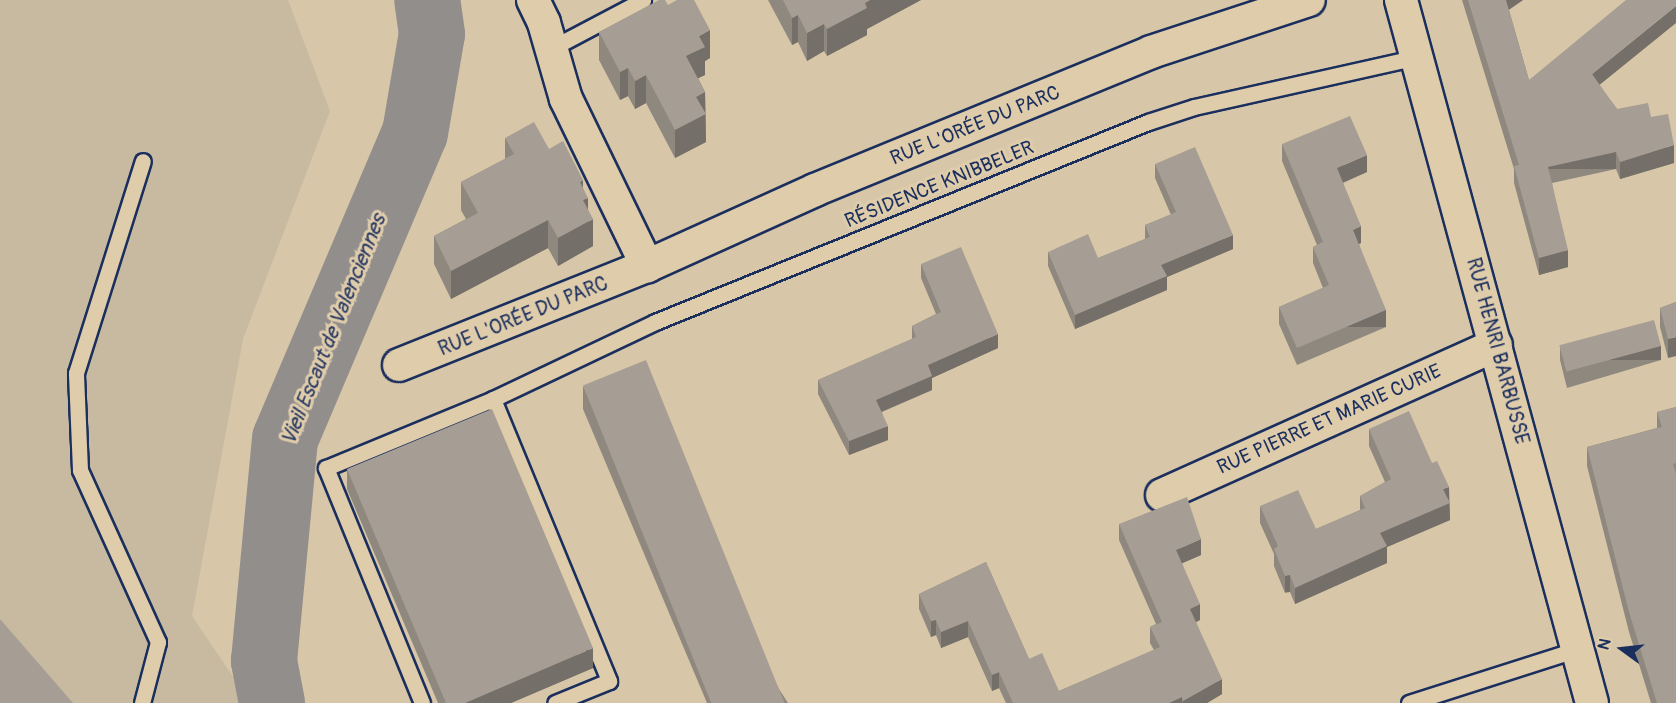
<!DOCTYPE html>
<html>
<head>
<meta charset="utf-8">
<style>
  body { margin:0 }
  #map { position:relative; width:1676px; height:703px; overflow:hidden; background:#d7c6a7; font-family:Pangolin,sans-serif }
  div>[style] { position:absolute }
  .built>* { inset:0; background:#c8baa1 }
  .river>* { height:66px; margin:-33px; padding:0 33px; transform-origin:33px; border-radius:33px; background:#928e8c }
  .roads { filter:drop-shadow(2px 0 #1b2f5e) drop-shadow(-2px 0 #1b2f5e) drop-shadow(0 2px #1b2f5e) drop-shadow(0 -2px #1b2f5e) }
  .service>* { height:15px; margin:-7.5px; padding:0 7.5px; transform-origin:7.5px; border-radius:7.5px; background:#dfccaa }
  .minor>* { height:32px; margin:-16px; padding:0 16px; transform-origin:16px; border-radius:16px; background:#dfccaa }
  .wall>* { inset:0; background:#8f887f }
  .shaded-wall>* { inset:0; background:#746f68; transform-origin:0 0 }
  .building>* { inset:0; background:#a69e94; transform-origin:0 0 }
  span { translate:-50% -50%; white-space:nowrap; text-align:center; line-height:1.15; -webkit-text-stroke:6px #dfccaa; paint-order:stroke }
  .street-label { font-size:20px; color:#1b2f5e }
  .water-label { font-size:21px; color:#2d3d65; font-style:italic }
  .north { position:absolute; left:1592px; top:619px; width:60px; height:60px; -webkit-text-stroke:4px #dfccaa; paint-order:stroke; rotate:285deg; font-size:16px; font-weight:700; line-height:24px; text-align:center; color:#1b2f5e }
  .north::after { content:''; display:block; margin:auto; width:21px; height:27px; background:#1b2f5e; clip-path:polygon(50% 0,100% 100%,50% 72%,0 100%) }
</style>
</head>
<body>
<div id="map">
  <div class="built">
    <i style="clip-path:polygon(0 0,288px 0,330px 111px,243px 339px,192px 616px,251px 703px,0 703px)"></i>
  </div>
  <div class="river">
    <i style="left:272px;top:703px;width:43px;rotate:-100.8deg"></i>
    <i style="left:264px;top:661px;width:223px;rotate:-84.6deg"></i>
    <i style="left:285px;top:439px;width:332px;rotate:-67deg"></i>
    <i style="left:415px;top:133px;width:100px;rotate:-80.3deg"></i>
    <i style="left:432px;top:34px;width:34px;rotate:-98deg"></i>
  </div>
  <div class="roads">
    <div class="service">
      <i style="left:552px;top:48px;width:103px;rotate:-27.8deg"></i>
      <i style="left:493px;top:399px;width:305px;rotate:67.6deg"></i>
      <i style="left:609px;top:681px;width:58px;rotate:157.8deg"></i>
      <i style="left:142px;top:703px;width:63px;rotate:-75.3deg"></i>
      <i style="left:158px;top:642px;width:189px;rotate:-114.4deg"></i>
      <i style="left:80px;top:470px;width:97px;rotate:-92.4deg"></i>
      <i style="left:76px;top:373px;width:222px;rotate:-72.5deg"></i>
      <i style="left:422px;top:703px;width:254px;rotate:-112.2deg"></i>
      <i style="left:326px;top:468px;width:181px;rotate:-22.4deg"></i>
      <i style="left:493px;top:399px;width:179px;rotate:-25.4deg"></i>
      <i style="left:655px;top:322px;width:532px;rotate:-22.08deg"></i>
      <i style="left:1148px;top:122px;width:48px;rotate:-18.1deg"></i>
      <i style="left:1194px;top:107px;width:229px;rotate:-12.6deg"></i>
      <i style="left:1409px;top:703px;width:177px;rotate:-17.7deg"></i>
    </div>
    <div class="minor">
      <i style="left:533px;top:0;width:25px;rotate:64deg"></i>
      <i style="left:544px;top:23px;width:79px;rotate:73.9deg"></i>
      <i style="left:566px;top:99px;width:186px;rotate:64.1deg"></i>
      <i style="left:1401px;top:0;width:728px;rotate:74.8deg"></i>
      <i style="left:399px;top:365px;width:267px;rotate:-21.8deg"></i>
      <i style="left:647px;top:266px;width:184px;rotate:-24.3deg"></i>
      <i style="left:815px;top:190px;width:363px;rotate:-22.3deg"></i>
      <i style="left:1151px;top:52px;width:166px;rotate:-18.2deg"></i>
      <i style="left:1162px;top:495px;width:366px;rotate:-24.2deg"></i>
    </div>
  </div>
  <div class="wall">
    <i style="clip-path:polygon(768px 0,921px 0,867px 29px,867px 35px,827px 56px,824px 51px,807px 61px,798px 42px,792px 45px)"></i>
    <i style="clip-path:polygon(1462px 0,1523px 0,1509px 10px,1529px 80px,1599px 85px,1617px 109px,1651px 117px,1674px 163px,1620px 179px,1616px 169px,1552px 183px,1568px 267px,1539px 275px,1514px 183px,1514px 169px)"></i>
    <i style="clip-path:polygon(668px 5px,710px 58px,705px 61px,705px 75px,698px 78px,705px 92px,706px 142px,675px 158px,646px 103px,635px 109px,628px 96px,620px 100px,599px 60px,599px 32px)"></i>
    <i style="clip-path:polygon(505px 138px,549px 149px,583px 189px,588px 210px,593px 246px,558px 266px,548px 248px,451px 299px,434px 264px,434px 236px,466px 219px,461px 210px,461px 182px,505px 159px)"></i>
    <i style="clip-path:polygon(1282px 144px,1367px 172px,1343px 183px,1361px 243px,1359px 244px,1386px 327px,1297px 365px,1279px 324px,1279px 307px,1323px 288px,1313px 263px,1313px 247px,1317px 245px,1282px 161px)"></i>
    <i style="clip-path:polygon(1155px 164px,1233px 249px,1167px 277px,1167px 290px,1075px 329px,1048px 266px,1048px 252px,1098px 258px,1145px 239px,1145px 225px,1171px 215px,1155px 178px)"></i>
    <i style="clip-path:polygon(921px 264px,998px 348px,932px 378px,932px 390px,882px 412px,888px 440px,849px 455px,818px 394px,818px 380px,912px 339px,912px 326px,936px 314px,921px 278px)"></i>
    <i style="clip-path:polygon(1676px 302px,1668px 358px,1660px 327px,1660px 308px)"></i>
    <i style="clip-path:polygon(1560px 346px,1661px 360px,1567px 388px,1560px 360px)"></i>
    <i style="clip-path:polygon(583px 386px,788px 703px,707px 703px,583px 409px)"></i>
    <i style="clip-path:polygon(1676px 407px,1676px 703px,1651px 703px,1629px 632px,1587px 466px,1587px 447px,1657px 428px,1657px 412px)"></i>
    <i style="clip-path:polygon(1369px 429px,1432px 463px,1449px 500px,1450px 520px,1387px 547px,1387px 563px,1295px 604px,1290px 592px,1285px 593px,1274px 566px,1274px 554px,1260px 523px,1260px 506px,1316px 529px,1360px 510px,1360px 496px,1385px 482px,1369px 446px)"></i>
    <i style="clip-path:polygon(347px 469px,593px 668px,511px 703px,438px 703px,347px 489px)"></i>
    <i style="clip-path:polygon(1119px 524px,1201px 555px,1182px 563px,1200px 620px,1196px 622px,1222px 694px,1207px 703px,1006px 703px,999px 688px,992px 691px,968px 637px,941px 648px,936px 635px,931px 637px,919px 609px,919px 594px,986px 562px,1029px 659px,1059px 691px,1154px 650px,1150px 643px,1150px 627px,1156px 624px,1119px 540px)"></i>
  </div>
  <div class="shaded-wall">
    <i style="clip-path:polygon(870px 0,921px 0,867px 29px,867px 35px,827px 56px,827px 29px)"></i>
    <i style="clip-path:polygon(1505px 0,1523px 0,1505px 12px)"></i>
    <i style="clip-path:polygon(1676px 6px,1676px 23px,1592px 91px,1592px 74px)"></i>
    <i style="clip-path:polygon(798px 15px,798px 42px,792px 45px,792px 18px)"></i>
    <i style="clip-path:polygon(824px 24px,824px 51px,807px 61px,807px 33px)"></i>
    <i style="clip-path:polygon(710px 30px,710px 58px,705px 61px,705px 75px,686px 84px,686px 56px,699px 36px)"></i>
    <i style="clip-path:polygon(628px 68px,628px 96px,620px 100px,620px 72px)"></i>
    <i style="clip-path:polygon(646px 75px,646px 103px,635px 109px,635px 81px)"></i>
    <i style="clip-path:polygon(705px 92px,706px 142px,675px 158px,675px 130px,696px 97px)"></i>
    <i style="clip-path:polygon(1674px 145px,1674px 163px,1620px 179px,1620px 162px)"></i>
    <i style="left:1616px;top:152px;width:17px;height:70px;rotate:90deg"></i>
    <i style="clip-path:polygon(1367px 155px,1367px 172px,1337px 185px,1337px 168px)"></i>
    <i style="clip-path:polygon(583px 180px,583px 200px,588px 198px,588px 222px,593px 219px,593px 246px,558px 266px,558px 238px,580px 182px)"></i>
    <i style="clip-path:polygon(548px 220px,548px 248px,451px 299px,451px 271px)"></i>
    <i style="clip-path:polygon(1361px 226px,1361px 243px,1353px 247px,1353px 230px)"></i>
    <i style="clip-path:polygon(1233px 235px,1233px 249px,1167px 277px,1167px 290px,1075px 329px,1075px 315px,1161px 265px)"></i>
    <i style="clip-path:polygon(1568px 250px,1568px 267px,1539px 275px,1539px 258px)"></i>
    <i style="left:1386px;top:310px;width:17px;height:97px;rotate:90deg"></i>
    <i style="clip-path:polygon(998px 334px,998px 348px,932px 378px,932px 390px,876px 414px,876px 400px,928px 365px)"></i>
    <i style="clip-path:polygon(1676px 337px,1676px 356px,1668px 358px,1668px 339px)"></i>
    <i style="left:1661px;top:346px;width:14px;height:98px;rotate:90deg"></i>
    <i style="clip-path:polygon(888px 426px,888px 440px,849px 455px,849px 441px)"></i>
    <i style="clip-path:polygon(1449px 487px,1450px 520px,1387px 547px,1387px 563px,1295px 604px,1295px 588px,1380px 533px,1443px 489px)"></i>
    <i style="clip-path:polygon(1201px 539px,1201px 555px,1176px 566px,1176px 550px)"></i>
    <i style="left:1290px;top:575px;width:17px;height:5px;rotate:90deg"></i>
    <i style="clip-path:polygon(1200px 604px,1200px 620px,1190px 625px,1190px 609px)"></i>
    <i style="clip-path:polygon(936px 620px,936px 635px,931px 637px,931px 621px)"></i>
    <i style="clip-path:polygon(968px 621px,968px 637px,941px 648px,941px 632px)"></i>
    <i style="clip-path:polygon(593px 648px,593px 668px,511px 703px,465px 703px)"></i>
    <i style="clip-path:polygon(999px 672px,999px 688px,992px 691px,992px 675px)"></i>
    <i style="clip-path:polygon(1222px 679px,1222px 694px,1207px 703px,1183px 703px,1183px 701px)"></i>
    <i style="clip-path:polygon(1182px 697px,1182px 703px,1169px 703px)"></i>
  </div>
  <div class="building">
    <i style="clip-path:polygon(659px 0,665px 0,668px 5px,677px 0,694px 0,710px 30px,699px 36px,705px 47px,686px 56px,705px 92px,696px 97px,706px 114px,675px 130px,646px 75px,635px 81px,628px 68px,620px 72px,599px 32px)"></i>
    <i style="clip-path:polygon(783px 0,870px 0,865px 3px,867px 8px,827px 29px,824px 24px,807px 33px,798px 15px,792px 18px)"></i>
    <i style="clip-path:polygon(1468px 0,1506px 0,1529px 80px,1626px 0,1676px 0,1676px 6px,1592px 74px,1617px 109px,1648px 103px,1651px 117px,1668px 114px,1674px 145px,1620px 162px,1616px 152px,1548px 167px,1568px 250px,1539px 258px,1514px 166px,1519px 165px)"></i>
    <i style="clip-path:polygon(1350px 116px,1367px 155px,1337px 168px,1361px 226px,1353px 230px,1386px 310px,1297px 348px,1279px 307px,1329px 285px,1313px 247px,1323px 242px,1282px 144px)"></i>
    <i style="clip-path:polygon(534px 122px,549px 149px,563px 141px,583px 180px,580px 182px,588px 198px,583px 200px,593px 219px,558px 238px,548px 220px,451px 271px,434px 236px,478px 213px,461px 182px,514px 154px,505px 138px)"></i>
    <i style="clip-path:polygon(1195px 147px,1233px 235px,1161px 265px,1167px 276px,1075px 315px,1048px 252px,1088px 234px,1098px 258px,1150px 237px,1145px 225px,1176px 212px,1155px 164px)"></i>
    <i style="clip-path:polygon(961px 247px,998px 334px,928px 365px,932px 376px,876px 400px,888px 426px,849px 441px,818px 380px,916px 337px,912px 326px,941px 312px,921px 264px)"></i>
    <i style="clip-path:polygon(1676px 302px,1676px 337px,1668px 339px,1660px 308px)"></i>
    <i style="left:1654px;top:320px;width:27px;height:98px;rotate:75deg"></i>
    <i style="left:646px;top:360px;width:371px;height:68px;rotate:68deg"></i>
    <i style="clip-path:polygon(1676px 407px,1676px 463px,1673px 464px,1676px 474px,1676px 703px,1657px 703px,1629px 612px,1587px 447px,1662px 427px,1657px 412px)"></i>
    <i style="clip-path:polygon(492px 409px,593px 648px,465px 703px,446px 703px,347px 469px)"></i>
    <i style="clip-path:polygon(1409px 411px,1432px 463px,1437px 461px,1449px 487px,1443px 489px,1450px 503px,1380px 533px,1387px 546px,1295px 588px,1290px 575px,1285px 576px,1274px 549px,1278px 546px,1260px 506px,1298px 490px,1316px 529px,1365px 508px,1360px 496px,1391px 479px,1369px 429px)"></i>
    <i style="clip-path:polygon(1187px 497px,1201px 539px,1176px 550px,1200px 604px,1190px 609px,1222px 679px,1183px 701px,1182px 697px,1169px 703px,1013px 703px,999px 672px,992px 675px,968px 621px,941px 632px,936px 620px,931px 621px,919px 594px,986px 562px,1029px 659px,1042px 653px,1059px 691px,1160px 647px,1150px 627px,1162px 622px,1119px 524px)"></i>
    <i style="clip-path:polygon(0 619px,73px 703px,0 703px)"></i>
  </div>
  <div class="street-label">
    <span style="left:975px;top:125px;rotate:-22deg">RUE L'ORÉE DU PARC</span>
    <span style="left:939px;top:184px;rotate:-22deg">RÉSIDENCE KNIBBELER</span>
    <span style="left:523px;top:316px;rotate:-22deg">RUE L'ORÉE DU PARC</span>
    <span style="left:1498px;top:351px;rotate:75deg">RUE HENRI BARBUSSE</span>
    <span style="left:1329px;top:419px;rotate:-24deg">RUE PIERRE ET MARIE CURIE</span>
  </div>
  <div class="water-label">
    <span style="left:334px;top:330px;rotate:-68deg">Vieil Escaut de Valenciennes</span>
  </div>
  <div class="north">N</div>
</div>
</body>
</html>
